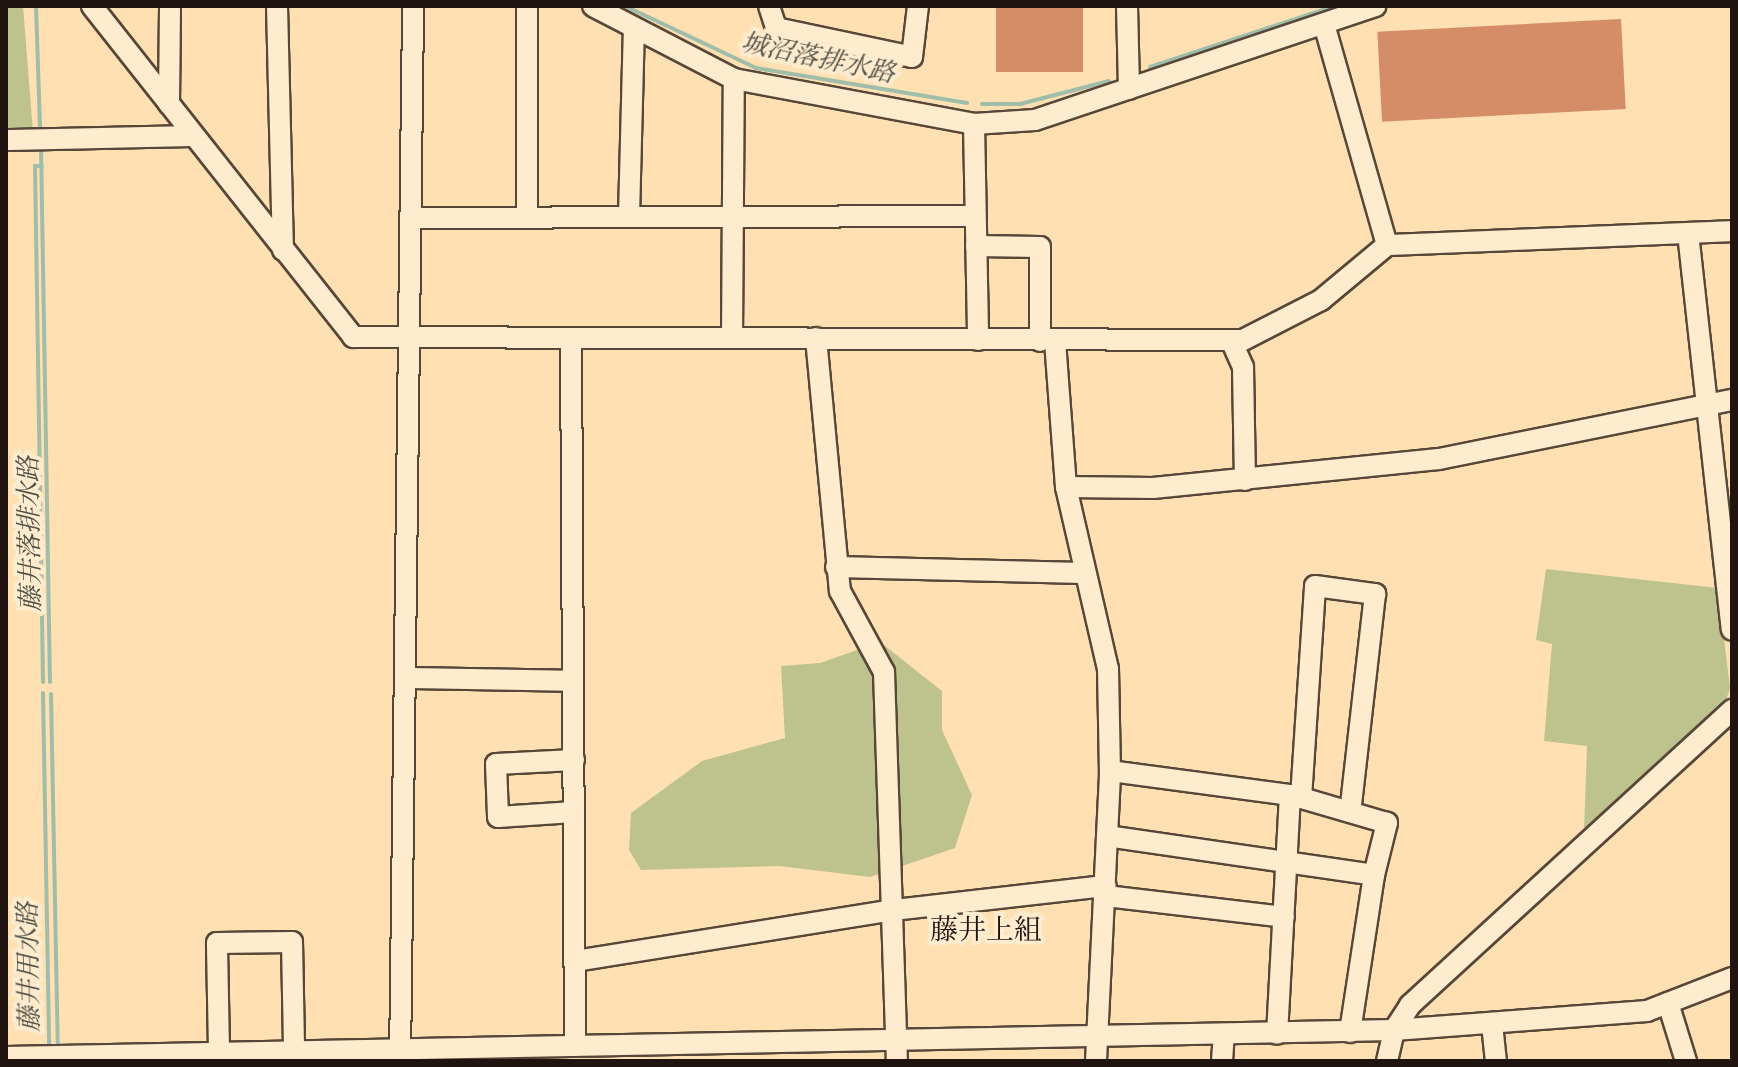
<!DOCTYPE html>
<html>
<head>
<meta charset="utf-8">
<style>
  body { margin:0 }
  #map { position:relative; width:1738px; height:1067px; overflow:hidden; background:#ffe0b2; font-family:"Libre Caslon Text","Noto Serif JP",serif }
  div>[style] { position:absolute }
  .green>* { inset:0; background:#bec38e }
  .stream>* { height:4px; margin:-2px; padding:0 2px; transform-origin:2px; border-radius:2px; background:#a0bdaa }
  .building>* { inset:0; background:#d48d66; transform-origin:0 0 }
  .roads { filter:drop-shadow(2px 0 #574738) drop-shadow(-2px 0 #574738) drop-shadow(0 2px #574738) drop-shadow(0 -2px #574738) }
  .minor>* { height:20px; margin:-10px; padding:0 10px; transform-origin:10px; border-radius:10px; background:#ffebcd }
  span { translate:-50% -50%; white-space:nowrap; text-align:center; line-height:1.15; -webkit-text-stroke:8px #ffebcd; paint-order:stroke }
  .water-label { font-size:26px; color:#4c4f46; font-style:italic }
  .quarter-label { font-size:28px; color:#1f1410 }
  .frame { position:absolute; inset:0; border:8px solid #1f1410; pointer-events:none }
</style>
</head>
<body>
<div id="map">
  <div class="green">
    <i style="clip-path:polygon(6px 6px,23px 6px,33px 132px,6px 132px)"></i>
    <i style="clip-path:polygon(1546px 569px,1718px 588px,1730px 688px,1725px 703px,1584px 831px,1587px 746px,1544px 741px,1552px 644px,1536px 640px)"></i>
    <i style="clip-path:polygon(880px 642px,942px 691px,942px 730px,972px 795px,955px 848px,870px 877px,779px 866px,641px 870px,629px 850px,631px 813px,702px 761px,785px 738px,781px 666px,820px 663px)"></i>
  </div>
  <div class="stream">
    <i style="left:36px;top:6px;width:123px;rotate:88.1deg"></i>
    <i style="left:625px;top:6px;width:145px;rotate:25.3deg"></i>
    <i style="left:756px;top:68px;width:214px;rotate:9.4deg"></i>
    <i style="left:1150px;top:67px;width:194px;rotate:-18.3deg"></i>
    <i style="left:982px;top:104px;width:38px"></i>
    <i style="left:1020px;top:104px;width:92px;rotate:-14.5deg"></i>
    <i style="left:41px;top:146px;width:536px;rotate:89.04deg"></i>
    <i style="left:42px;top:166px;width:7px;rotate:180deg"></i>
    <i style="left:35px;top:166px;width:516px;rotate:89.11deg"></i>
    <i style="left:43px;top:693px;width:356px;rotate:89deg"></i>
    <i style="left:51px;top:694px;width:352px;rotate:88.9deg"></i>
  </div>
  <div class="building">
    <i style="left:996px;top:6px;width:87px;height:66px"></i>
    <i style="left:1621px;top:19px;width:90px;height:244px;rotate:87deg"></i>
  </div>
  <div class="roads">
    <div class="minor">
      <i style="left:92px;top:6px;width:422px;rotate:51.7deg"></i>
      <i style="left:353px;top:337px;width:890px;rotate:0.19deg"></i>
      <i style="left:1243px;top:340px;width:88px;rotate:-27.1deg"></i>
      <i style="left:1321px;top:300px;width:86px;rotate:-39.8deg"></i>
      <i style="left:1387px;top:245px;width:345px;rotate:-2.3deg"></i>
      <i style="left:277px;top:6px;width:244px;rotate:88.6deg"></i>
      <i style="left:593px;top:6px;width:159px;rotate:27.4deg"></i>
      <i style="left:734px;top:79px;width:244px;rotate:10.6deg"></i>
      <i style="left:974px;top:124px;width:61px;rotate:-3.8deg"></i>
      <i style="left:1035px;top:120px;width:359px;rotate:-18.5deg"></i>
      <i style="left:769px;top:6px;width:23px;rotate:72deg"></i>
      <i style="left:776px;top:28px;width:139px;rotate:12deg"></i>
      <i style="left:912px;top:57px;width:51px;rotate:-83.3deg"></i>
      <i style="left:1127px;top:6px;width:83px;rotate:88.6deg"></i>
      <i style="left:1324px;top:24px;width:230px;rotate:74.1deg"></i>
      <i style="left:169px;top:104px;width:98px;rotate:-89.4deg"></i>
      <i style="left:974px;top:124px;width:216px;rotate:88.9deg"></i>
      <i style="left:6px;top:140px;width:188px;rotate:-1.2deg"></i>
      <i style="left:629px;top:216px;width:188px;rotate:-88.5deg"></i>
      <i style="left:527px;top:217px;width:211px;rotate:-90deg"></i>
      <i style="left:410px;top:218px;width:565px;rotate:-0.2deg"></i>
      <i style="left:1688px;top:233px;width:399px;rotate:83.7deg"></i>
      <i style="left:976px;top:246px;width:64px;rotate:0.9deg"></i>
      <i style="left:1040px;top:247px;width:94px;rotate:90deg"></i>
      <i style="left:571px;top:338px;width:708px;rotate:89.68deg"></i>
      <i style="left:732px;top:338px;width:259px;rotate:-89.6deg"></i>
      <i style="left:816px;top:338px;width:254px;rotate:84.6deg"></i>
      <i style="left:840px;top:591px;width:92px;rotate:61.5deg"></i>
      <i style="left:884px;top:672px;width:389px;rotate:88.1deg"></i>
      <i style="left:1231px;top:340px;width:30px;rotate:66deg"></i>
      <i style="left:1243px;top:367px;width:113px;rotate:89deg"></i>
      <i style="left:1055px;top:341px;width:146px;rotate:85.7deg"></i>
      <i style="left:1066px;top:487px;width:187px;rotate:77deg"></i>
      <i style="left:1108px;top:669px;width:102px;rotate:88.9deg"></i>
      <i style="left:1110px;top:771px;width:182px;rotate:7.6deg"></i>
      <i style="left:1290px;top:795px;width:239px;rotate:93.1deg"></i>
      <i style="left:1066px;top:487px;width:87px;rotate:0.7deg"></i>
      <i style="left:1153px;top:488px;width:287px;rotate:-5.8deg"></i>
      <i style="left:1439px;top:459px;width:299px;rotate:-11.4deg"></i>
      <i style="left:836px;top:567px;width:247px;rotate:1.4deg"></i>
      <i style="left:406px;top:678px;width:167px;rotate:1deg"></i>
      <i style="left:574px;top:760px;width:78px;rotate:177.1deg"></i>
      <i style="left:496px;top:764px;width:53px;rotate:87.8deg"></i>
      <i style="left:498px;top:817px;width:76px;rotate:-3.8deg"></i>
      <i style="left:1301px;top:798px;width:212px;rotate:-86.2deg"></i>
      <i style="left:1315px;top:586px;width:61px;rotate:7.6deg"></i>
      <i style="left:1375px;top:594px;width:219px;rotate:96.5deg"></i>
      <i style="left:1107px;top:836px;width:270px;rotate:8.3deg"></i>
      <i style="left:1374px;top:875px;width:54px;rotate:-76deg"></i>
      <i style="left:1387px;top:823px;width:100px;rotate:-163.7deg"></i>
      <i style="left:1106px;top:896px;width:179px;rotate:6.7deg"></i>
      <i style="left:575px;top:961px;width:323px;rotate:-9.1deg"></i>
      <i style="left:894px;top:910px;width:213px;rotate:-6.5deg"></i>
      <i style="left:1668px;top:1003px;width:61px;rotate:72.8deg"></i>
      <i style="left:1492px;top:1024px;width:37px;rotate:84deg"></i>
      <i style="left:1350px;top:1032px;width:159px;rotate:-81.3deg"></i>
      <i style="left:219px;top:1050px;width:107px;rotate:-91.1deg"></i>
      <i style="left:217px;top:943px;width:75px;rotate:-0.8deg"></i>
      <i style="left:292px;top:942px;width:108px;rotate:88.9deg"></i>
      <i style="left:6px;top:1057px;width:1388px;rotate:-1.11deg"></i>
      <i style="left:1394px;top:1030px;width:254px;rotate:-4.3deg"></i>
      <i style="left:1647px;top:1011px;width:91px;rotate:-21.2deg"></i>
      <i style="left:400px;top:1061px;width:1055px;rotate:-89.29deg"></i>
      <i style="left:1096px;top:1061px;width:290px;rotate:-87.2deg"></i>
      <i style="left:1222px;top:1061px;width:26px;rotate:-86deg"></i>
      <i style="left:1387px;top:1061px;width:32px;rotate:-77deg"></i>
      <i style="left:1394px;top:1030px;width:30px;rotate:-57deg"></i>
      <i style="left:1410px;top:1005px;width:437px;rotate:-42.5deg"></i>
    </div>
  </div>
  <div class="water-label">
    <span style="left:818px;top:58px;rotate:12deg">城沼落排水路</span>
    <span style="left:30px;top:534px;rotate:-91deg">藤井落排水路</span>
    <span style="left:29px;top:967px;rotate:-91deg">藤井用水路</span>
  </div>
  <div class="quarter-label">
    <span style="left:986px;top:929px">藤井上組</span>
  </div>
  <div class="frame"></div>
</div>
</body>
</html>
